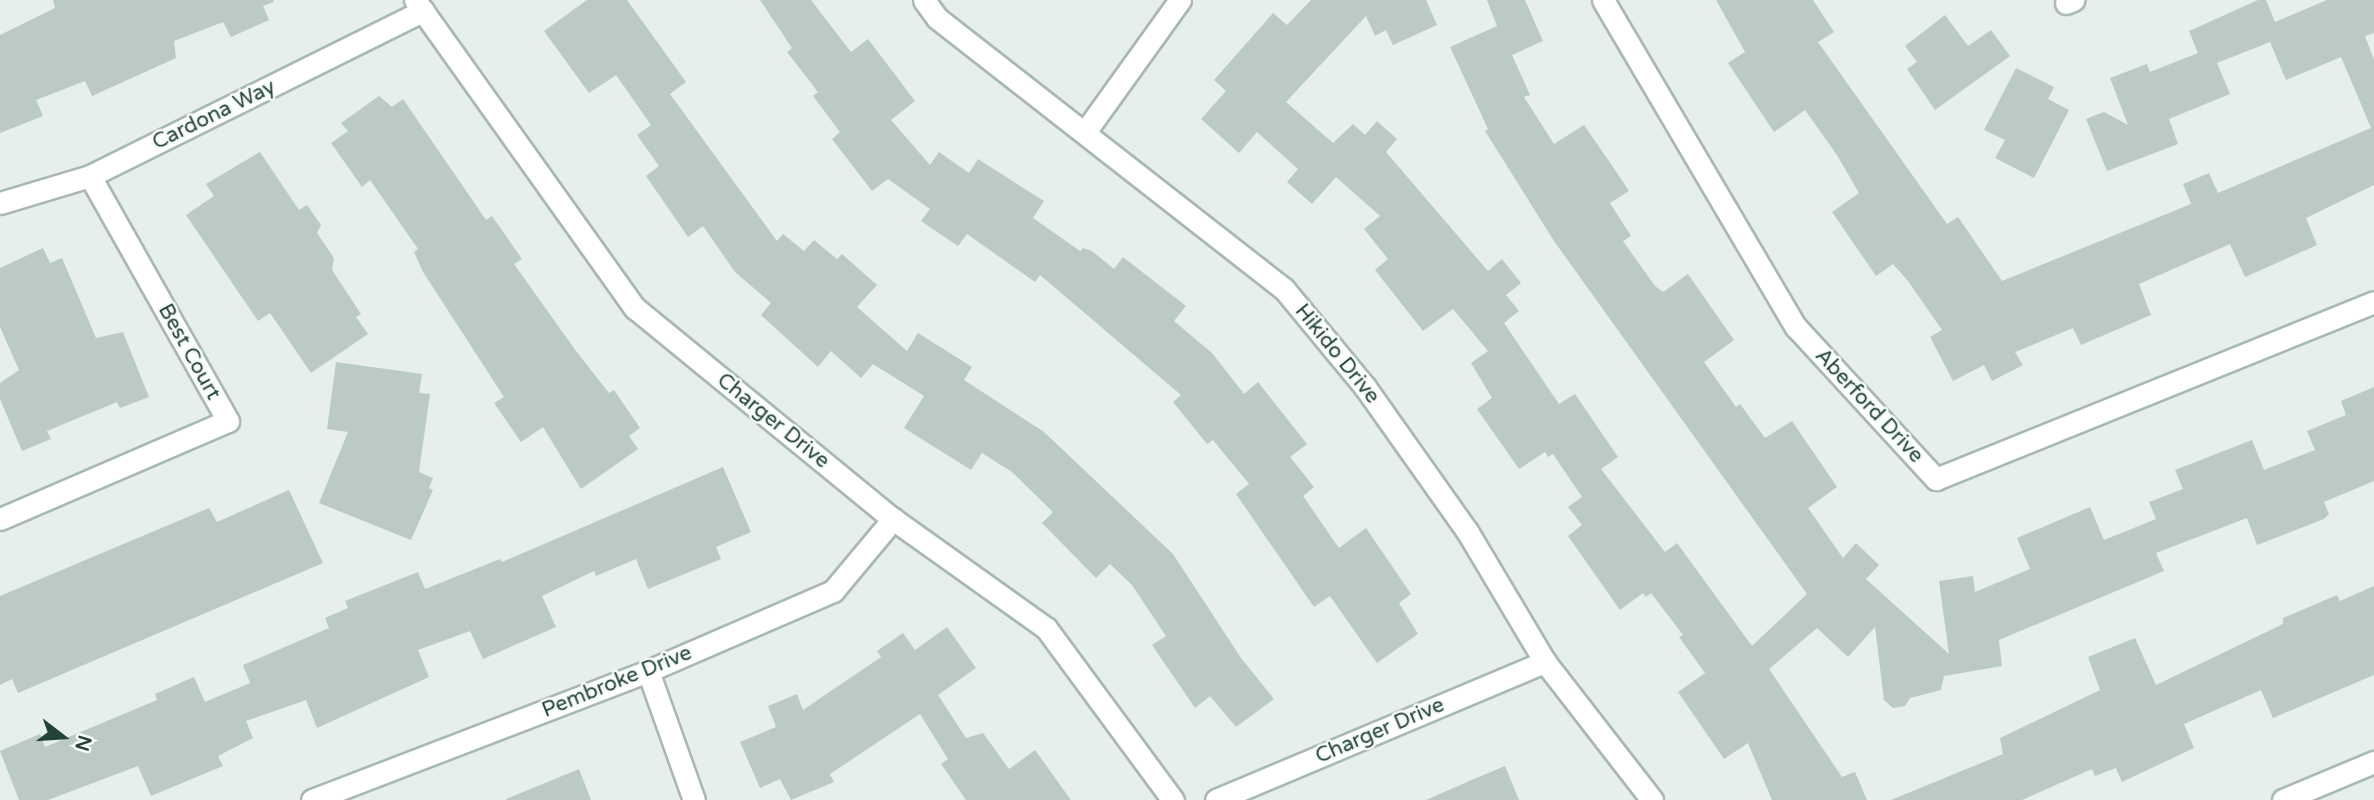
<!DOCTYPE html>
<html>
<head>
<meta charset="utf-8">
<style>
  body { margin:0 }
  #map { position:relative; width:2374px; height:800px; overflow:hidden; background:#e6efeb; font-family:"Varela Round",sans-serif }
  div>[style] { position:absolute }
  .building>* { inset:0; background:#bbcac4 }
  .roads { filter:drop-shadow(2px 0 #a8b8b2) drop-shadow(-2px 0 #a8b8b2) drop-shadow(0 2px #a8b8b2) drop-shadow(0 -2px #a8b8b2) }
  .minor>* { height:21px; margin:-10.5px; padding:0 10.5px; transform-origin:10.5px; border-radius:10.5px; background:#fff }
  span { translate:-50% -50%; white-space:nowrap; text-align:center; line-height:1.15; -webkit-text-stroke:5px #f7fbf9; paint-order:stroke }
  .street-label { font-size:21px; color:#24423a }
  .north { position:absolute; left:28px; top:702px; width:70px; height:70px; -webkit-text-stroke:5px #f7fbf9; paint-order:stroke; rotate:107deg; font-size:19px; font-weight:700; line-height:28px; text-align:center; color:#24423a }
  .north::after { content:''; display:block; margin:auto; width:24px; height:32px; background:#24423a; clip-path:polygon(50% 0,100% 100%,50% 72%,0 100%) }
</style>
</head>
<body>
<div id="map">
  <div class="building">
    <i style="clip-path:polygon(53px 0,273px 0,274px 2px,263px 6px,269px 20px,231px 37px,223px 22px,174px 41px,176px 58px,92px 96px,85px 81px,36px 100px,43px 116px,0 133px,0 35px,55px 8px)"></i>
    <i style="clip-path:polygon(587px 0,627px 0,686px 82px,670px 94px,777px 241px,783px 234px,804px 251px,814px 240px,837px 259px,842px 254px,877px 285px,857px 307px,907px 351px,918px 333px,972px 367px,964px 380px,1044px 432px,1173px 554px,1241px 658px,1274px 699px,1236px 727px,1210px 696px,1195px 708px,1152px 645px,1166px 636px,1132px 585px,1110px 564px,1096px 578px,1042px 523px,1053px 512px,1012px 472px,982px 453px,971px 470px,904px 428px,924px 396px,873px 364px,861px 378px,831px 351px,818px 367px,761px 315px,771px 303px,735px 272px,703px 226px,688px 237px,646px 176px,659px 166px,637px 135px,651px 125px,616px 75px,589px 93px,544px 31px)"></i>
    <i style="clip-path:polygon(760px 0,811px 0,851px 52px,868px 39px,915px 101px,891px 120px,930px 165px,939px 152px,969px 173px,978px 159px,1044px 201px,1033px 218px,1080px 251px,1083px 248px,1092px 251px,1114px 269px,1123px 257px,1186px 306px,1174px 321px,1212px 353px,1244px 394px,1258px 382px,1307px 444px,1290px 457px,1314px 487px,1303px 496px,1339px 548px,1366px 528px,1411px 594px,1399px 603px,1418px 634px,1377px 663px,1330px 596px,1314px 607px,1236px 494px,1249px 484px,1213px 440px,1207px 444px,1173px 402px,1181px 395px,1040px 275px,1035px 282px,967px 234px,958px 246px,921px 221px,930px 209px,888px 179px,872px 191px,832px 139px,840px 132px,813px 96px,818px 92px,787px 52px,792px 48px)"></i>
    <i style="clip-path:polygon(1311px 0,1426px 0,1437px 25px,1393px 45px,1386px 30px,1375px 36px,1366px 16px,1286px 102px,1333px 143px,1353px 124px,1365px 135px,1377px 121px,1397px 139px,1386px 152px,1488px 271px,1502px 259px,1521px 283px,1506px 295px,1519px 311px,1504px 323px,1559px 404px,1575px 394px,1618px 457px,1601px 469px,1665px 552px,1677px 543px,1752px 646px,1807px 594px,1554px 241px,1485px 131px,1488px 129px,1450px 47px,1497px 26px,1487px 0,1525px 0,1543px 41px,1512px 55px,1530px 95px,1524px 97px,1554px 144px,1584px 125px,1611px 164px,1629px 191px,1610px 203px,1631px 236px,1623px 241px,1655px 286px,1663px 292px,1688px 274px,1734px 340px,1704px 362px,1736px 407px,1740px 404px,1765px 438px,1792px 421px,1837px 487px,1808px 508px,1843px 558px,1856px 543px,1879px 565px,1866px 579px,1949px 654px,1939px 581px,1973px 576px,1975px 592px,2030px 569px,2017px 538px,2090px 507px,2104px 540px,2156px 519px,2149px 502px,2183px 489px,2175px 470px,2252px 440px,2264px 470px,2315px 450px,2307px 431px,2346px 415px,2341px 401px,2374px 387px,2374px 481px,2324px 502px,2329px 514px,2324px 519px,2257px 545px,2247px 518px,2156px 553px,2164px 571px,1999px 640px,2002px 666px,1944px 676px,1941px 690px,1910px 698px,1905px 706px,1893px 708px,1884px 700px,1875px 627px,1848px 657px,1817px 628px,1769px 669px,1842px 777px,1855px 772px,1867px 800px,1772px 800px,1748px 743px,1724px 759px,1678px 692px,1705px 673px,1679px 637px,1683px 635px,1651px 593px,1646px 597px,1643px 593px,1620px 610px,1568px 536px,1582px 525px,1568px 507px,1582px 497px,1553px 454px,1548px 457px,1545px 452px,1519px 469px,1477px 409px,1492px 398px,1471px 363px,1488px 351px,1453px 309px,1423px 331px,1375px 270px,1388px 259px,1364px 229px,1380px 216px,1336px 177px,1312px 204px,1287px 182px,1298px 169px,1257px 132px,1239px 153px,1201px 119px,1226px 91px,1214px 80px,1273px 13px,1287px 25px)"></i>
    <i style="clip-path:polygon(1716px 0,1813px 0,1834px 32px,1818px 42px,1947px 224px,1958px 217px,2002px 281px,2191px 204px,2183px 184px,2209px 173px,2218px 193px,2371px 128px,2341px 57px,2286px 80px,2270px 42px,2217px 63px,2230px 94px,2169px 119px,2178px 144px,2107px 171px,2086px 119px,2104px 112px,2128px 125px,2110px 78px,2147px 64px,2150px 72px,2198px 53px,2189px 31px,2258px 0,2266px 0,2275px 22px,2327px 0,2374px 0,2374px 33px,2365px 36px,2374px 60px,2374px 185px,2306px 218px,2317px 245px,2245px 277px,2230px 244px,2139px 284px,2151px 315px,2081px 345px,2073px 328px,2015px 352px,2023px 365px,1992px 381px,1984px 365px,1953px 381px,1930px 337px,1942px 330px,1908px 281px,1893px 264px,1876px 276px,1832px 212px,1859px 193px,1837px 155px,1805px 110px,1774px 132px,1728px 63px,1745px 52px)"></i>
    <i style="clip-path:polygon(1945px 15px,1968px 46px,1991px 30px,2010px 56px,1935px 110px,1907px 69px,1917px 62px,1905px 46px)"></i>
    <i style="clip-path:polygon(2016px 68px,2054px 87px,2048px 99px,2069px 110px,2034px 178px,1995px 158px,2005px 140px,1984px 130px)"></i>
    <i style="clip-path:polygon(379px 96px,392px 107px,403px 99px,486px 220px,492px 216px,522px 259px,514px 264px,576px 351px,609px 393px,614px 390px,640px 428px,629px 436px,638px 449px,581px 489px,543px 427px,521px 442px,494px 403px,504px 397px,423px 272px,414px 252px,418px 249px,370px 180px,362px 187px,331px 143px,348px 131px,341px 123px)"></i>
    <i style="clip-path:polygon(260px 152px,299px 210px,307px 205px,321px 225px,317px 233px,334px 258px,332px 270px,361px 314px,356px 317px,368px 334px,311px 373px,270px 313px,258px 321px,186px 215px,214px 196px,206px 184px)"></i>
    <i style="clip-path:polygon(43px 248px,50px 263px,62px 258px,96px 338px,123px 332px,149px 397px,120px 408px,117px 402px,47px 431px,51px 439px,22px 451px,0 399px,0 383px,19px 370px,0 327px,0 268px)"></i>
    <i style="clip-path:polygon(336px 362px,422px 374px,419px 393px,430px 394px,419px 472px,433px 478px,429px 488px,433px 490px,411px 540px,319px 503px,348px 432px,327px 429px)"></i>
    <i style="clip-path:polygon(723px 467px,751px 532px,716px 547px,721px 559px,648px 589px,636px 559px,596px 576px,594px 571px,542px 596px,556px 627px,483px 659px,470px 631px,418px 650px,429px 677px,317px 728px,306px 700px,246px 721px,253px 738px,218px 756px,223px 766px,151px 796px,138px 766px,48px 800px,19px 800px,0 751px,40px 734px,45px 747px,157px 700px,155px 694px,194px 677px,205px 702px,250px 683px,243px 665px,329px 628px,325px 618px,348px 608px,345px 601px,418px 572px,425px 589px,500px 559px,502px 562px)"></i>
    <i style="clip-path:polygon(289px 490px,323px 563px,18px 693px,12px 679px,0 685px,0 596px,209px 508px,217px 522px)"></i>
    <i style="clip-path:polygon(2374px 586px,2374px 675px,2273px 718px,2261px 690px,2184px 724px,2194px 748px,2122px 782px,2116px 768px,2095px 776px,2092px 769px,2022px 800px,1891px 800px,2003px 754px,2000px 738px,2100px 690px,2088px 657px,2135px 638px,2156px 685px,2283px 624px,2283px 618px,2337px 595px,2340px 601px)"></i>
    <i style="clip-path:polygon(947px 627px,976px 668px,938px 695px,966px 738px,983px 733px,1009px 769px,1035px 750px,1071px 800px,966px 800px,941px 764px,948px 759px,920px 714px,830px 774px,834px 782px,791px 800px,780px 779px,760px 788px,740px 742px,776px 727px,768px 706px,797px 694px,803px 710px,881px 657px,877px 651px,903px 633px,915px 650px)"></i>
    <i style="clip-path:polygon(1505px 766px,1519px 800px,1426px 800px,1474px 779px)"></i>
    <i style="clip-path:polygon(579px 769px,591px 800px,506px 800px,506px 799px)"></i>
  </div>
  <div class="roads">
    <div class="minor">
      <i style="left:415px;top:0;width:379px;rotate:54.5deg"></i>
      <i style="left:635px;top:308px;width:333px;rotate:39.3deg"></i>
      <i style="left:893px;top:519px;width:188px;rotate:35.5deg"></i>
      <i style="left:1046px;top:628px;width:214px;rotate:53.6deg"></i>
      <i style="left:924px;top:0;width:22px;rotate:54deg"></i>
      <i style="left:937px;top:18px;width:440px;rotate:38deg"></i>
      <i style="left:1284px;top:289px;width:127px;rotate:50.4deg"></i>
      <i style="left:1365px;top:387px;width:176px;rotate:54.7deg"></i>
      <i style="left:1467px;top:531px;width:152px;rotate:59.2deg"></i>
      <i style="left:1545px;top:662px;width:175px;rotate:52.2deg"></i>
      <i style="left:1603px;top:0;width:380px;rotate:59.5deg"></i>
      <i style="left:1796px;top:327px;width:207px;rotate:47.4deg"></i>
      <i style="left:1936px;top:479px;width:472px;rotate:-22deg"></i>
      <i style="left:2066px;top:3px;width:8px;rotate:-23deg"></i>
      <i style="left:1085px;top:132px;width:163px;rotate:-54.3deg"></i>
      <i style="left:0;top:203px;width:94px;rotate:-16.7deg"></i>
      <i style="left:90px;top:176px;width:372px;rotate:-26.4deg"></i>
      <i style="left:0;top:519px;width:248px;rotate:-23.3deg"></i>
      <i style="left:228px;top:421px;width:281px;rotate:-119.4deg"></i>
      <i style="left:648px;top:671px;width:137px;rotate:70.4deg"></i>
      <i style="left:312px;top:800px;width:360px;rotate:-21deg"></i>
      <i style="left:648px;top:671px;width:202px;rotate:-23.4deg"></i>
      <i style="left:833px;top:591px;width:94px;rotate:-50.2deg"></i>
      <i style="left:1216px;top:800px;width:357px;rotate:-22.8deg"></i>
      <i style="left:2283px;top:800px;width:99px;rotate:-22.7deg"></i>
    </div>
  </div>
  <div class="street-label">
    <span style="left:214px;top:115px;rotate:-26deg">Cardona Way</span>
    <span style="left:189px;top:352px;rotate:61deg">Best Court</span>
    <span style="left:1337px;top:354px;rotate:51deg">Hikido Drive</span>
    <span style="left:1869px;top:406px;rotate:47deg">Aberford Drive</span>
    <span style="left:773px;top:421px;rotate:39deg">Charger Drive</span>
    <span style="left:617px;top:682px;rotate:-22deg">Pembroke Drive</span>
    <span style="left:1380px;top:731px;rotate:-23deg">Charger Drive</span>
  </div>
  <div class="north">N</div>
</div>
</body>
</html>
